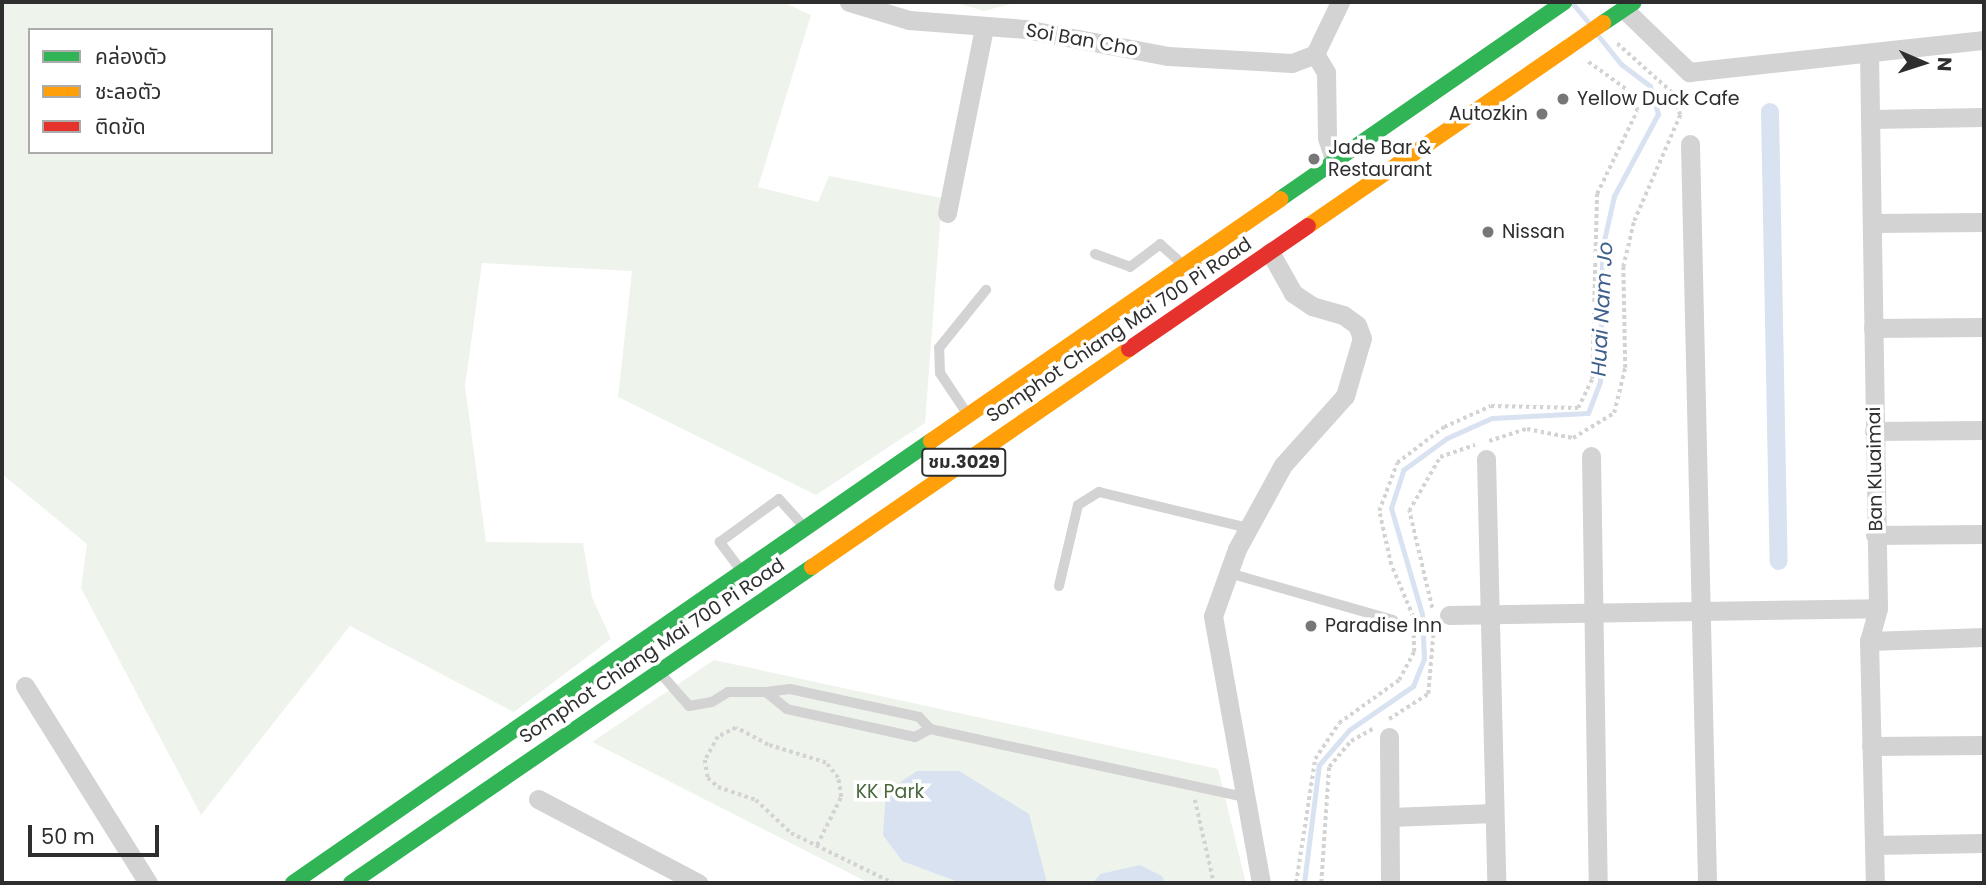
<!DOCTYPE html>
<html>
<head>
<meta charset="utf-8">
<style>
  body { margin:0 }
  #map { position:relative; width:1986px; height:885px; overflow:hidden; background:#fff; font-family:Poppins,"Noto Sans Thai",sans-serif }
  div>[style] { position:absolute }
  .green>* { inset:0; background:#eef4ec }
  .water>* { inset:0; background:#d9e2f0 }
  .stream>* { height:5px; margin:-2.5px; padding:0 2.5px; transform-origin:2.5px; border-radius:2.5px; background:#d9e2f0 }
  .canal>* { height:18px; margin:-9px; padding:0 9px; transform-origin:9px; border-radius:9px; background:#d9e2f0 }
  .path>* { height:3.5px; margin-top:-1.75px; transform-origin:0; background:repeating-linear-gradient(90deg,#d3d3d3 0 3.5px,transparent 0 7px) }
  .lane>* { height:10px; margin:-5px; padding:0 5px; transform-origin:5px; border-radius:5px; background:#d3d3d3 }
  .street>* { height:19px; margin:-9.5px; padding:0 9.5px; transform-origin:9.5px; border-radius:9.5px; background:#d3d3d3 }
  .fast>* { height:16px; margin:-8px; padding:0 8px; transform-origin:8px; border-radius:8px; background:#30b455 }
  .slow>* { height:16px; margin:-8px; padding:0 8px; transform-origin:8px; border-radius:8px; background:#ff9f0a }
  .jam>* { height:16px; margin:-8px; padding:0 8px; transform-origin:8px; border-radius:8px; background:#e5322d }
  .slow-bridge>* { height:16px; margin:-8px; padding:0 8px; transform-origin:8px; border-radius:8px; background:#ff9f0a }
  .dots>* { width:19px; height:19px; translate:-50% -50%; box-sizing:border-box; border:4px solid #fff; border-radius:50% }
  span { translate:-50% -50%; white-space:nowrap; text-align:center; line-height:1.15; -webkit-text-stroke:7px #fff; paint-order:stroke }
  .shield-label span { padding:2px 5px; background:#fff; border:2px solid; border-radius:5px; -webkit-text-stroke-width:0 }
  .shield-label { font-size:18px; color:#2e2e2e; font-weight:700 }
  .street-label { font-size:19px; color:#2e2e2e }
  .poi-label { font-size:19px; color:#2e2e2e }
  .left { translate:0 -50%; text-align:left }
  .right { translate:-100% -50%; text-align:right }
  .park-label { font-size:19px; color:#49673d }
  .water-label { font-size:21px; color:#3f5f8c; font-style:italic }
  .frame { position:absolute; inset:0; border:4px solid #2e2e2e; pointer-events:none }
  .legend { position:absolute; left:28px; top:28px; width:245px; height:126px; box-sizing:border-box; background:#fff; border:2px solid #ababab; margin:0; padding:9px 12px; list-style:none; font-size:21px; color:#2e2e2e }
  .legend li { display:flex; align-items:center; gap:14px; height:35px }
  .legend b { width:35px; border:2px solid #ababab }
  .north { position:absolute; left:1888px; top:28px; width:70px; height:70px; -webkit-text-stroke:5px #fff; paint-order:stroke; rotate:93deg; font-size:19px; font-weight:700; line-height:28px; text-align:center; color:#2e2e2e }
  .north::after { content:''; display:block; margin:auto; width:24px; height:32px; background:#2e2e2e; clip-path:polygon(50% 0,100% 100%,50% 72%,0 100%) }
  .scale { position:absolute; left:28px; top:825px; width:131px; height:32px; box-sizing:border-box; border:4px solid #2e2e2e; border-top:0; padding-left:9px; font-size:21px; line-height:24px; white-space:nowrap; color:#2e2e2e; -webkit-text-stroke:5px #fff; paint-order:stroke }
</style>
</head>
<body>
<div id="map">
  <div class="green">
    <i style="clip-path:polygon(evenodd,2px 2px,783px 2px,811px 15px,758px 187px,818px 202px,829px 176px,942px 198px,925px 423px,816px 495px,618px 397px,632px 271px,482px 263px,465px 386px,486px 542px,583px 543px,592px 597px,611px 639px,514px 712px,350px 626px,201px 815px,81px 588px,87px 544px,2px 474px,2px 2px,30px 30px,271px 30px,271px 152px,30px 152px,30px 30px)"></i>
    <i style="clip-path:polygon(953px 2px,1018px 2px,984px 11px)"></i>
    <i style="clip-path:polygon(714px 660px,1218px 769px,1246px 883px,869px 883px,592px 742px)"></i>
  </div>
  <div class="water">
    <i style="clip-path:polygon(917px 771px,959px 771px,1029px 814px,1047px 883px,961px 883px,902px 861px,883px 835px,886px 792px)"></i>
    <i style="clip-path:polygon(1140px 865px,1162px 876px,1165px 883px,1093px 883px,1100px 874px)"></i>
  </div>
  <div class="stream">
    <i style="left:1573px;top:4px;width:25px;rotate:50deg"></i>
    <i style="left:1304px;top:883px;width:119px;rotate:-82.8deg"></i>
    <i style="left:1319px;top:765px;width:46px;rotate:-49.4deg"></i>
    <i style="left:1349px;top:730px;width:78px;rotate:-34.5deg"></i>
    <i style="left:1413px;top:686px;width:29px;rotate:-68deg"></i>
    <i style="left:1424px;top:659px;width:45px;rotate:-92.5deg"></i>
    <i style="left:1422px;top:614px;width:110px;rotate:-106.3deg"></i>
    <i style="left:1391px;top:508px;width:40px;rotate:-72deg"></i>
    <i style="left:1403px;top:470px;width:54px;rotate:-36deg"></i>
    <i style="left:1447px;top:438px;width:49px;rotate:-24deg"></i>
    <i style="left:1492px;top:418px;width:96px;rotate:-3deg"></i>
    <i style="left:1588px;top:413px;width:33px;rotate:-69deg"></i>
    <i style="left:1600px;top:382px;width:133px;rotate:-89.1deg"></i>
    <i style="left:1602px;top:249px;width:54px;rotate:-77.2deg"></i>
    <i style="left:1614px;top:196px;width:93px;rotate:-61.8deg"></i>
    <i style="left:1658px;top:114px;width:29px;rotate:-106deg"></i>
    <i style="left:1650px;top:86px;width:36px;rotate:-143deg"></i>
    <i style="left:1621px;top:64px;width:35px;rotate:-129deg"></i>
  </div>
  <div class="canal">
    <i style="left:1770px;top:112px;width:449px;rotate:88.9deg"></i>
  </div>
  <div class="path">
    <i style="left:1489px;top:441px;width:40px;rotate:-18deg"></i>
    <i style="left:1527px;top:429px;width:47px;rotate:11.1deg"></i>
    <i style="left:1573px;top:438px;width:48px;rotate:-31.4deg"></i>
    <i style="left:1614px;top:413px;width:46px;rotate:-76.3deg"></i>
    <i style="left:1625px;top:368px;width:101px;rotate:-91.1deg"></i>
    <i style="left:1623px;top:267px;width:47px;rotate:-76.6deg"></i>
    <i style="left:1634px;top:221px;width:116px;rotate:-66.5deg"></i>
    <i style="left:1680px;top:115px;width:23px;rotate:-110deg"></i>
    <i style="left:1672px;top:93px;width:76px;rotate:-138.2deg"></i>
    <i style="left:1432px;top:608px;width:100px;rotate:-103.3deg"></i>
    <i style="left:1409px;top:511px;width:62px;rotate:-60.1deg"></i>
    <i style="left:1440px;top:457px;width:37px;rotate:-19deg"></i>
    <i style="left:1389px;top:719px;width:46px;rotate:-32.7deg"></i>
    <i style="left:1428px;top:694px;width:69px;rotate:-85deg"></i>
    <i style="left:1195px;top:800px;width:85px;rotate:77.1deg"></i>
    <i style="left:817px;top:845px;width:54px;rotate:-63.4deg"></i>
    <i style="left:841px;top:797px;width:19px;rotate:-99deg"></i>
    <i style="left:838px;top:778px;width:19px;rotate:-129deg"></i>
    <i style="left:826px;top:763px;width:61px;rotate:-162.8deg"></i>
    <i style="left:768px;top:745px;width:36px;rotate:-152deg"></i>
    <i style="left:736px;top:728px;width:20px;rotate:153deg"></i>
    <i style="left:718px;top:737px;width:26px;rotate:119deg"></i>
    <i style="left:705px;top:760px;width:18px;rotate:81deg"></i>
    <i style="left:708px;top:778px;width:13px;rotate:42deg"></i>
    <i style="left:718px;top:787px;width:40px;rotate:18.9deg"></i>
    <i style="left:756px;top:800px;width:48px;rotate:43.3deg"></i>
    <i style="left:791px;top:833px;width:114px;rotate:26.1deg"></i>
    <i style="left:1296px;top:883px;width:125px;rotate:-81.3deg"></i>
    <i style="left:1315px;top:759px;width:43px;rotate:-56.3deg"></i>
    <i style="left:1339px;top:723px;width:74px;rotate:-35.6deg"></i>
    <i style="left:1399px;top:680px;width:32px;rotate:-62deg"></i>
    <i style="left:1414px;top:652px;width:35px;rotate:-92deg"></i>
    <i style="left:1413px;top:617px;width:56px;rotate:-112.9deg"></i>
    <i style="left:1391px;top:565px;width:55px;rotate:-102.5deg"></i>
    <i style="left:1379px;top:511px;width:51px;rotate:-69.4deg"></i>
    <i style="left:1397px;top:463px;width:59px;rotate:-37.5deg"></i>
    <i style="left:1444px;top:427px;width:51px;rotate:-24.1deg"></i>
    <i style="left:1491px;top:406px;width:87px;rotate:1.3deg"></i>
    <i style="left:1578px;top:408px;width:32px;rotate:-64deg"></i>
    <i style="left:1592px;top:379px;width:185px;rotate:-88.5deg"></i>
    <i style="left:1597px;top:194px;width:92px;rotate:-64.3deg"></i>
    <i style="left:1637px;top:111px;width:19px;rotate:-108deg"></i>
    <i style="left:1631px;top:93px;width:53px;rotate:-144.2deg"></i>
    <i style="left:1321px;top:883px;width:116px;rotate:-86.1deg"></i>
    <i style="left:1329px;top:767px;width:34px;rotate:-50deg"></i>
    <i style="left:1351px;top:741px;width:26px;rotate:-29deg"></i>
  </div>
  <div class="lane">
    <i style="left:1095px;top:254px;width:37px;rotate:20deg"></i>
    <i style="left:1130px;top:267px;width:38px;rotate:-37deg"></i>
    <i style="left:1160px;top:244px;width:28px;rotate:42deg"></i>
    <i style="left:966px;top:412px;width:47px;rotate:-123.7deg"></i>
    <i style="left:940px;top:373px;width:25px;rotate:-92deg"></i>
    <i style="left:939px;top:348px;width:75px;rotate:-51deg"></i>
    <i style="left:740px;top:569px;width:34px;rotate:-127deg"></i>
    <i style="left:720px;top:542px;width:73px;rotate:-36.1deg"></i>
    <i style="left:779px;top:499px;width:38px;rotate:48deg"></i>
    <i style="left:1229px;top:573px;width:171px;rotate:16deg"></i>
    <i style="left:1059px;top:586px;width:83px;rotate:-76.8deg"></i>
    <i style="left:1078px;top:505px;width:25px;rotate:-32deg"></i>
    <i style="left:1099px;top:492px;width:153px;rotate:13.6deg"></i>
    <i style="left:662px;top:675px;width:41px;rotate:48.9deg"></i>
    <i style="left:689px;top:706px;width:23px;rotate:-10deg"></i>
    <i style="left:712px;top:702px;width:19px;rotate:-32deg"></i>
    <i style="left:728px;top:692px;width:38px"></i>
    <i style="left:930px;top:729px;width:17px;rotate:152deg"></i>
    <i style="left:915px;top:737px;width:131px;rotate:-167.7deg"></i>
    <i style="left:787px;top:709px;width:27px;rotate:-141deg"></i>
    <i style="left:766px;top:692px;width:24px;rotate:-7deg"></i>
    <i style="left:790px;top:689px;width:132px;rotate:12.2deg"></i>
    <i style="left:919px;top:717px;width:16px;rotate:47deg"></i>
    <i style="left:930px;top:729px;width:321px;rotate:12.2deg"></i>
  </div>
  <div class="street">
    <i style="left:849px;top:2px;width:63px;rotate:16.7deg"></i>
    <i style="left:909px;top:20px;width:116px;rotate:4.4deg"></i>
    <i style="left:1025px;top:29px;width:146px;rotate:10.7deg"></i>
    <i style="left:1168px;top:56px;width:124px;rotate:3.2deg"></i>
    <i style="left:1292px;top:63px;width:25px;rotate:-21deg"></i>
    <i style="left:1624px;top:9px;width:91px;rotate:44.1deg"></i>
    <i style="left:1689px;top:72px;width:297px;rotate:-6.2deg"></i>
    <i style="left:1869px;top:53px;width:555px;rotate:89.07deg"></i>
    <i style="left:1878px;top:608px;width:34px;rotate:105deg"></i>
    <i style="left:1869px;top:641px;width:242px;rotate:88.6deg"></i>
    <i style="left:1315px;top:54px;width:21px;rotate:59deg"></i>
    <i style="left:1326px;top:72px;width:66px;rotate:89.1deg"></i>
    <i style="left:1327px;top:138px;width:24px;rotate:71deg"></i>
    <i style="left:1315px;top:54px;width:58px;rotate:-64.3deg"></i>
    <i style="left:1870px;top:119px;width:114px;rotate:-1deg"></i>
    <i style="left:1690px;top:144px;width:739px;rotate:88.68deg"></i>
    <i style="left:947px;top:213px;width:189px;rotate:-78.7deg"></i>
    <i style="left:1872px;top:223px;width:112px;rotate:-0.5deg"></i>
    <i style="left:1873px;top:328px;width:111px;rotate:-0.5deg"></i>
    <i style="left:1874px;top:431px;width:110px;rotate:-0.5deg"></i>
    <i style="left:1591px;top:456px;width:427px;rotate:89.1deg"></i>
    <i style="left:1486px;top:459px;width:424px;rotate:88.6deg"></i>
    <i style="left:1875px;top:535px;width:109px;rotate:-0.5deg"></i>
    <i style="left:1449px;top:615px;width:429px;rotate:-0.9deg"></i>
    <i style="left:1869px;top:641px;width:115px;rotate:-2deg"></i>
    <i style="left:25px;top:686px;width:232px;rotate:58deg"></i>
    <i style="left:1389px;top:737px;width:146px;rotate:89.6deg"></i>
    <i style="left:1871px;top:746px;width:113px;rotate:-0.5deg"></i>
    <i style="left:538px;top:799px;width:181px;rotate:27.7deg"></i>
    <i style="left:1390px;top:817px;width:104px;rotate:-2.2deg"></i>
    <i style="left:1874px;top:845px;width:110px;rotate:-1deg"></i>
    <i style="left:1261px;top:883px;width:271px;rotate:-100.2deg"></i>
    <i style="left:1213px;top:616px;width:71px;rotate:-70.3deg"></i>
    <i style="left:1237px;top:549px;width:96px;rotate:-61.3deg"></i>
    <i style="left:1283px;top:465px;width:93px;rotate:-48.1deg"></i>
    <i style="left:1345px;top:396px;width:60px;rotate:-73.7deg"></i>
    <i style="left:1362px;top:338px;width:14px;rotate:-111deg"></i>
    <i style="left:1357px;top:325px;width:17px;rotate:-144deg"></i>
    <i style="left:1343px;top:315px;width:32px;rotate:-164deg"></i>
    <i style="left:1312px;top:306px;width:23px;rotate:-146deg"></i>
    <i style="left:1293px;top:293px;width:47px;rotate:-119.3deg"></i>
  </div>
  <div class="fast">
    <i style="left:1603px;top:23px;width:37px;rotate:-34deg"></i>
    <i style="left:1280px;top:199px;width:346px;rotate:-34.7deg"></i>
    <i style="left:293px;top:883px;width:776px;rotate:-34.71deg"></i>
    <i style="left:351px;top:883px;width:559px;rotate:-34.43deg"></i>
  </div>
  <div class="slow">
    <i style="left:1308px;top:226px;width:314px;rotate:-34.5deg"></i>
    <i style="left:931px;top:441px;width:425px;rotate:-34.7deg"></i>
    <i style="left:812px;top:567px;width:385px;rotate:-34.5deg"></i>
  </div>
  <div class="jam">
    <i style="left:1129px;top:349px;width:217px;rotate:-34.5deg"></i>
  </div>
  <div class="slow-bridge">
    <i style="left:1567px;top:48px;width:44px;rotate:-34.8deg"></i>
  </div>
  <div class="dots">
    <i style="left:1563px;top:99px;background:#777"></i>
    <i style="left:1542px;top:114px;background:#777"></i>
    <i style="left:1314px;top:159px;background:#777"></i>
    <i style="left:1488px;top:232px;background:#777"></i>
    <i style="left:1311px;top:626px;background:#777"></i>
  </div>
  <div class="shield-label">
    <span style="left:964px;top:462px">ชม.3029</span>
  </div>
  <div class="street-label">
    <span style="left:1082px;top:40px;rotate:10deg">Soi Ban Cho</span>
    <span style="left:1119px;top:330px;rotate:-34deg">Somphot Chiang Mai 700 Pi Road</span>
    <span style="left:1875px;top:469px;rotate:-91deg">Ban Kluaimai</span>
    <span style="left:652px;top:651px;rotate:-34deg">Somphot Chiang Mai 700 Pi Road</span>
  </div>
  <div class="poi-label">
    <span class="left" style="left:1577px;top:99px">Yellow Duck Cafe</span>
    <span class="right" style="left:1528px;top:114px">Autozkin</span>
    <span class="left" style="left:1328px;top:159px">Jade Bar &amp;<br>Restaurant</span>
    <span class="left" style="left:1502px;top:232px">Nissan</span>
    <span class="left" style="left:1325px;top:626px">Paradise Inn</span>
  </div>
  <div class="park-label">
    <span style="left:890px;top:792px">KK Park</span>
  </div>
  <div class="water-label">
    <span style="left:1602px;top:309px;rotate:-87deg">Huai Nam Jo</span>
  </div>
  <div class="frame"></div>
  <ul class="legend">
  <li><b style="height:9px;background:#30b455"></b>คล่องตัว</li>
  <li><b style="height:9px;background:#ff9f0a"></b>ชะลอตัว</li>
  <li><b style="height:9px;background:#e5322d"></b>ติดขัด</li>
  </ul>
  <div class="north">N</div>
  <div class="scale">50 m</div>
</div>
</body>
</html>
